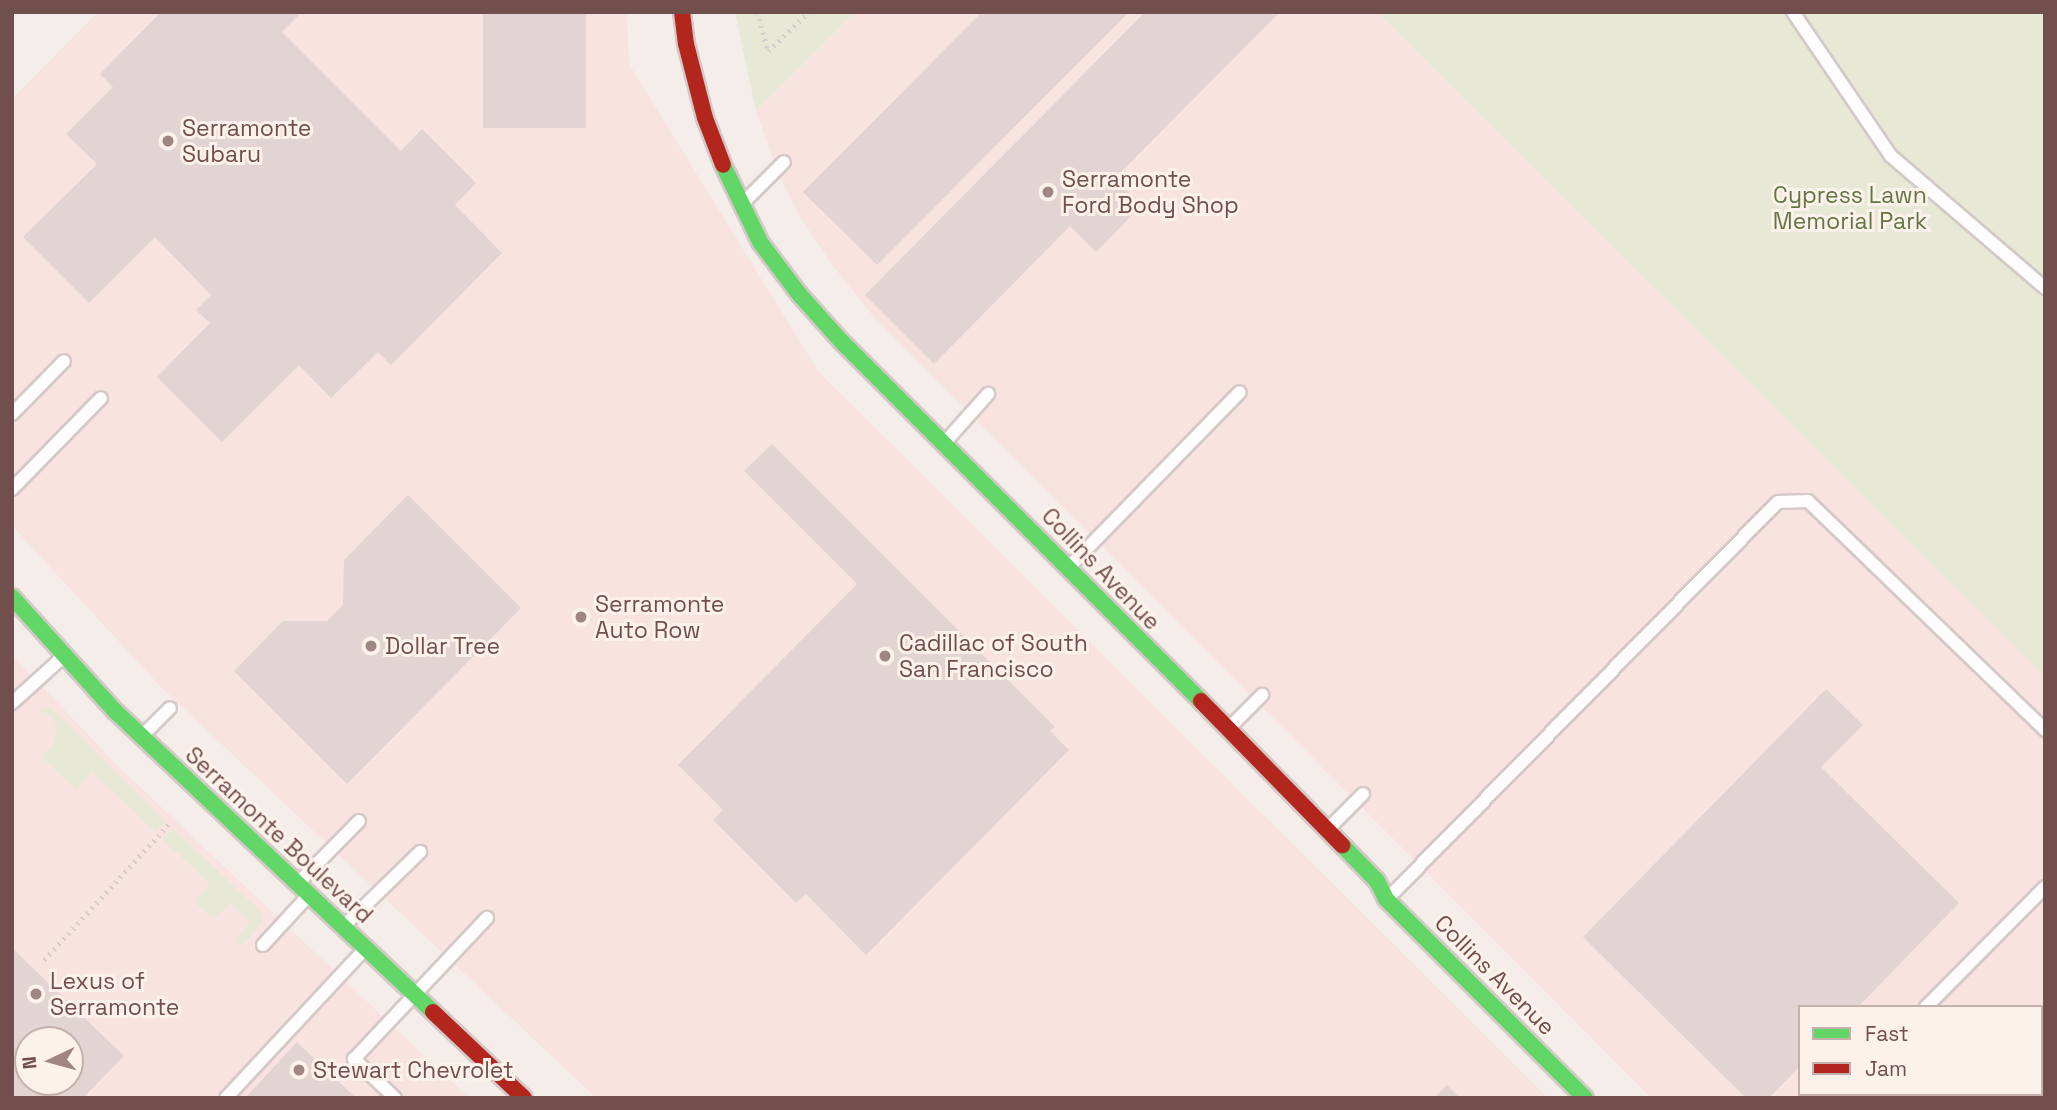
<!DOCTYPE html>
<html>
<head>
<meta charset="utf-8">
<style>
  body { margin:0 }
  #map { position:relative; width:2057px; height:1110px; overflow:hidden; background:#f5edea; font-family:"Space Grotesk",sans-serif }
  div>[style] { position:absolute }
  .commercial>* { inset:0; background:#f8e3e1 }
  .green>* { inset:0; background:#e7e9d6 }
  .building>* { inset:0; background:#e1d4d2; transform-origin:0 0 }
  .path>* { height:4.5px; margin-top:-2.25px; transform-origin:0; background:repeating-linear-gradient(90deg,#d6cccb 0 2px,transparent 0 7px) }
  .roads { filter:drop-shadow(2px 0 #d4c9c7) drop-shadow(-2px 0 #d4c9c7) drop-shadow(0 2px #d4c9c7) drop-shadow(0 -2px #d4c9c7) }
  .lane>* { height:12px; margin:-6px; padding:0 6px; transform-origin:6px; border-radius:6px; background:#fefcfc }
  .fast>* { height:16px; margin:-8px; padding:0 8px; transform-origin:8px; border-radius:8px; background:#63d668 }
  .jam>* { height:16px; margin:-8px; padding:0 8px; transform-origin:8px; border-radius:8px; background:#b3261e }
  .dots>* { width:19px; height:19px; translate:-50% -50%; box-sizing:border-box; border:4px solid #fdf1eb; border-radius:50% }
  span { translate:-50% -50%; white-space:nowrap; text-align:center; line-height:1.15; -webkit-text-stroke:6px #fdf1eb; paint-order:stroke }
  .poi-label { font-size:23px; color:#714f4d }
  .left { translate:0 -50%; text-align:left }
  .park-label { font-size:23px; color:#627645 }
  .street-label { font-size:23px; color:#714f4d }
  .frame { position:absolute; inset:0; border:14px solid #714f4d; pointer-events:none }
  .legend { position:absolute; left:1798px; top:1005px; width:245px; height:91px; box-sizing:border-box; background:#fdf1eb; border:2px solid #c5b0ac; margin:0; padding:9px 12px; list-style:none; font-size:21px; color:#714f4d }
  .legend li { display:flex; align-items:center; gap:14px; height:35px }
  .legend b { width:35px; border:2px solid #c5b0ac }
  .north { position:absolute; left:14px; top:1026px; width:70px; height:70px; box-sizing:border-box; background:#fdf1eb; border:2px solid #c5b0ac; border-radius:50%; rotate:265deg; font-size:19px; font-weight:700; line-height:28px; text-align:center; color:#714f4d }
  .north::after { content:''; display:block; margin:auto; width:24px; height:32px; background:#9f8684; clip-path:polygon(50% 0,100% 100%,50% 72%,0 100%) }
</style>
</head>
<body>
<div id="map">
  <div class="commercial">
    <i style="clip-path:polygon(98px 12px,627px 12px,629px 64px,818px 371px,1548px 1098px,596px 1098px,161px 687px,12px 526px,12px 99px)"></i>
    <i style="clip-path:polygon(evenodd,856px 12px,1377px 12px,2045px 677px,2045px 1098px,1651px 1098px,873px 316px,833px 266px,800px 217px,778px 173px,756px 111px,856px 12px,1800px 1007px,2041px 1007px,2041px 1094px,1800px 1094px,1800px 1007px)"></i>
    <i style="clip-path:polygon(evenodd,12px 655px,119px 767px,469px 1098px,12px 1098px,12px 655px,28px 1040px,70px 1040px,70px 1082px,28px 1082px,28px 1040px)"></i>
  </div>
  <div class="green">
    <i style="clip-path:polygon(735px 12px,856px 12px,756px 111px)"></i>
    <i style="clip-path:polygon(1377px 12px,2045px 12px,2045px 677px)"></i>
    <i style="clip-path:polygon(41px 707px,51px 708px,165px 822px,156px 832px,92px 772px,76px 790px,41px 757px,53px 745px,57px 730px,53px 717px,39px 710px)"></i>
    <i style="clip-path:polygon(173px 829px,261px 912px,262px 923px,243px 944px,237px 944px,236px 938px,250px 922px,231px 904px,213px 918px,196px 904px,195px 900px,210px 884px,162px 839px)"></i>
  </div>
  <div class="building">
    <i style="clip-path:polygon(161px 12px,302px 12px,282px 32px,401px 151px,422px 129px,476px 183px,455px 205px,502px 253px,391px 365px,378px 352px,331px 398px,299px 365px,222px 442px,157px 377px,210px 323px,196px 310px,211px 295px,155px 237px,89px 303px,23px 237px,97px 164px,66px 134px,113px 87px,100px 74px)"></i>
    <i style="left:483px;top:12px;width:103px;height:116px"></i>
    <i style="clip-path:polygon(982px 12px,1129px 12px,877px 265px,803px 192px)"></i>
    <i style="clip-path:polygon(1145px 12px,1280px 12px,1115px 178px,1142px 205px,1096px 252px,1070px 226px,934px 364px,865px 295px)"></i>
    <i style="clip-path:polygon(772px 444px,1055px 727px,1050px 731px,1069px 750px,866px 955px,806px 894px,796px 903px,713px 820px,723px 810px,678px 765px,857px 584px,744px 471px)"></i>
    <i style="clip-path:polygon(408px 495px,521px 608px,347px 784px,234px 671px,283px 621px,327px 621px,343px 605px,344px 560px)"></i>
    <i style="clip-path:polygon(1826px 689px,1863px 725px,1821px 767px,1959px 903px,1858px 1007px,1800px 1007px,1800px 1066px,1769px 1098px,1746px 1098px,1583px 937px)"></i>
    <i style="clip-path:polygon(evenodd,12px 948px,124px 1056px,83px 1098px,12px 1098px,12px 948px,28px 1040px,70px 1040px,70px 1082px,28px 1082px,28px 1040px)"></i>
    <i style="clip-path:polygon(297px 1042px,356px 1098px,245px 1098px)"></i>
    <i style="clip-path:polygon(1447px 1085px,1460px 1098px,1434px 1098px)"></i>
  </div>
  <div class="path">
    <i style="left:758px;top:12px;width:40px;rotate:75.6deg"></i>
    <i style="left:768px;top:51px;width:57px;rotate:-43.6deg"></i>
    <i style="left:44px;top:960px;width:188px;rotate:-47.4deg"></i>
  </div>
  <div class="roads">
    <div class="lane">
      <i style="left:1793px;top:12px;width:174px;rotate:55.8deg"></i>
      <i style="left:1891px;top:156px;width:203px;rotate:40.6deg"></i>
      <i style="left:742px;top:204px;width:59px;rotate:-45deg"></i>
      <i style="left:12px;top:414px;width:74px;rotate:-45.5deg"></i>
      <i style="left:947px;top:440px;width:62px;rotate:-48.3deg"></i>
      <i style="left:12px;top:489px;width:127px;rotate:-45.6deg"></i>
      <i style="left:1072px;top:564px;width:240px;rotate:-45.7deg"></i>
      <i style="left:12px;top:703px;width:70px;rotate:-42.1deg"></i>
      <i style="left:1229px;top:728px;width:47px;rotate:-45deg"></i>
      <i style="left:143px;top:735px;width:38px;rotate:-45deg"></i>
      <i style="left:1329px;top:828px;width:48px;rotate:-45deg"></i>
      <i style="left:300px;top:881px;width:84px;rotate:-45.5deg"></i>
      <i style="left:1389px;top:897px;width:554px;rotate:-45.44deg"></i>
      <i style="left:1778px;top:502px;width:30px;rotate:-2deg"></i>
      <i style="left:1808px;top:501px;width:330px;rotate:44deg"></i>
      <i style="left:345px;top:925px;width:105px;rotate:-44.2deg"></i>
      <i style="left:263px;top:945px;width:67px;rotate:-47.4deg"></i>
      <i style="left:1926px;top:1007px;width:169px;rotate:-45.2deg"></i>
      <i style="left:226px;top:1098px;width:202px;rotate:-47deg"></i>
      <i style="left:395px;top:1098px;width:57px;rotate:-136.4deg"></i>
      <i style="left:354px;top:1059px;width:194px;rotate:-46.7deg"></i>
      <i style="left:1836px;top:1098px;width:5px;rotate:-53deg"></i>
    </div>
    <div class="fast">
      <i style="left:723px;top:165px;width:85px;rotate:64.3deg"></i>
      <i style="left:760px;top:242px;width:65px;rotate:53.1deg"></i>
      <i style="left:799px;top:294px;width:63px;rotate:48.2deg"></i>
      <i style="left:841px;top:341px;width:509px;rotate:45deg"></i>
      <i style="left:12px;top:597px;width:154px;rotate:47.9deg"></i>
      <i style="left:115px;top:711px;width:438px;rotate:43.4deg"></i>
      <i style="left:1342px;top:845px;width:50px;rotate:45.8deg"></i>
      <i style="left:1377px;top:881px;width:20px;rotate:63deg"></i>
      <i style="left:1386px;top:899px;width:281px;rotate:45deg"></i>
    </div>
    <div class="jam">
      <i style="left:682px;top:12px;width:32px;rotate:83deg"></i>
      <i style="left:686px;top:44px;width:76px;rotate:75.6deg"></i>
      <i style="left:705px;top:118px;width:50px;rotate:69deg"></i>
      <i style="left:1201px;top:701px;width:202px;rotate:45.6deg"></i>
      <i style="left:433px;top:1012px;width:125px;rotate:43.4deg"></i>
    </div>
  </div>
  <div class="dots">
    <i style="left:168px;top:141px;background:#9f8684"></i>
    <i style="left:1048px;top:192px;background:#9f8684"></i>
    <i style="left:581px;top:617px;background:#9f8684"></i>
    <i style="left:371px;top:646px;background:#9f8684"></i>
    <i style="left:885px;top:656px;background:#9f8684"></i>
    <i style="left:36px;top:994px;background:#9f8684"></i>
    <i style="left:299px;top:1070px;background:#9f8684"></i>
  </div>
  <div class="poi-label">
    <span class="left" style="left:182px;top:141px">Serramonte<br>Subaru</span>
    <span class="left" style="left:1062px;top:192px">Serramonte<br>Ford Body Shop</span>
    <span class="left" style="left:595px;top:617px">Serramonte<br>Auto Row</span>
    <span class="left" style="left:899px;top:656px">Cadillac of South<br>San Francisco</span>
    <span class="left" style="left:385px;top:646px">Dollar Tree</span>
    <span class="left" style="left:50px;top:994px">Lexus of<br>Serramonte</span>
    <span class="left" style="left:313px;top:1070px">Stewart Chevrolet</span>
  </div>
  <div class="park-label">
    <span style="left:1850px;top:208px">Cypress Lawn<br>Memorial Park</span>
  </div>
  <div class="street-label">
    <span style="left:1101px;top:569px;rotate:46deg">Collins Avenue</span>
    <span style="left:279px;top:835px;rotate:43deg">Serramonte Boulevard</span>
    <span style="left:1495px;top:975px;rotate:45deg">Collins Avenue</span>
  </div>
  <div class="frame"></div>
  <ul class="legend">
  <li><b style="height:9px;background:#63d668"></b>Fast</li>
  <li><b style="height:9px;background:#b3261e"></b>Jam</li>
  </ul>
  <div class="north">N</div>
</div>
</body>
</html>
